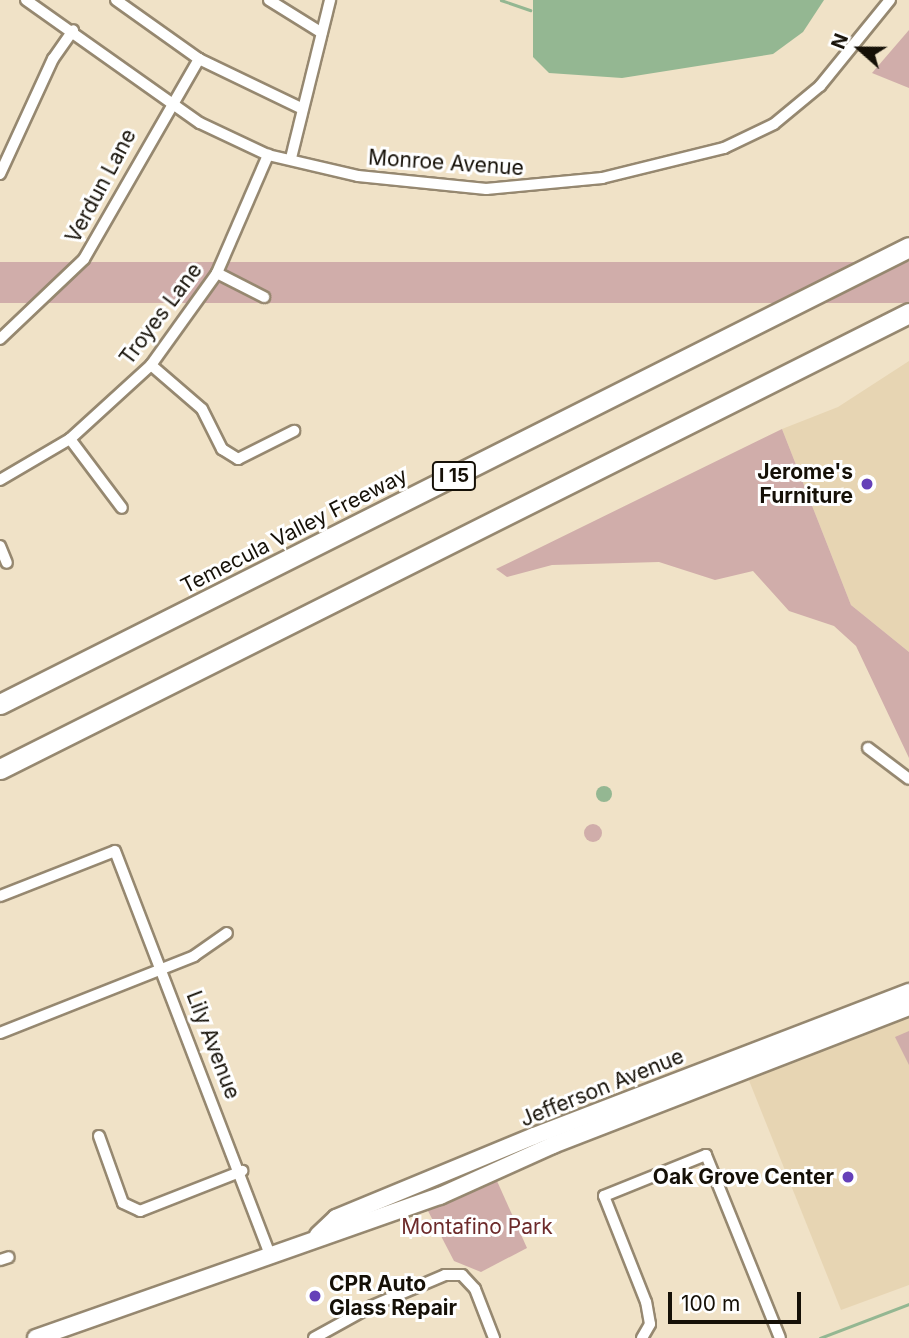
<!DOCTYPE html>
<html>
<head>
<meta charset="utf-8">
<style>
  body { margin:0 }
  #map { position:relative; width:909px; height:1338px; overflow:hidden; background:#f0e2c7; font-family:Inter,sans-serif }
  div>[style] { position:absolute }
  .built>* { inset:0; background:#e7d5b3 }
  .green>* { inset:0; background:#d0adaa; transform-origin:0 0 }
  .round { border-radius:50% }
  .water>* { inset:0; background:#94b792 }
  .stream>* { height:2.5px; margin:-1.25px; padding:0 1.25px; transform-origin:1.25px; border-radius:1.25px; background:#94b792 }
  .roads { filter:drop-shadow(2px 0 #968870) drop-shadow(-2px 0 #968870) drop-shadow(0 2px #968870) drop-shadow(0 -2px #968870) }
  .minor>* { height:10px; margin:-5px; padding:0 5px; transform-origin:5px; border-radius:5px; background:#fff }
  .primary>* { height:16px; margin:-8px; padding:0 8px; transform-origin:8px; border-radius:8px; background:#fff }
  .motorway>* { height:19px; margin:-9.5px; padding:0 9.5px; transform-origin:9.5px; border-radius:9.5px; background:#fff }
  .dots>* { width:19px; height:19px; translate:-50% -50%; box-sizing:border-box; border:4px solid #fff; border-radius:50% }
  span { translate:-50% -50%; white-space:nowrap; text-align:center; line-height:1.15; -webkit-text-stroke:6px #fff; paint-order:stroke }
  .shield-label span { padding:2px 5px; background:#fff; border:2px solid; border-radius:5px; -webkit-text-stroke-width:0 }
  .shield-label { font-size:19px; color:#151007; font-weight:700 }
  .street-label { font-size:21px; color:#151007 }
  .poi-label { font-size:21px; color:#151007; font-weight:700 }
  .right { translate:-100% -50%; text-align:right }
  .left { translate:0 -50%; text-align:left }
  .park-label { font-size:21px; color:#6d2b2b }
  .north { position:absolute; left:825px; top:14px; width:70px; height:70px; -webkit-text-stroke:5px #fff; paint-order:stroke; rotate:291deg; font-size:19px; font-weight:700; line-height:28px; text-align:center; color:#151007 }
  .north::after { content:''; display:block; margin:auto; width:24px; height:32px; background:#151007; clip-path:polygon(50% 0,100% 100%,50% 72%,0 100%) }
  .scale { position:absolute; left:668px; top:1292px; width:133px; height:32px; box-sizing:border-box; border:4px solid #151007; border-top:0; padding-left:9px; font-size:21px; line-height:24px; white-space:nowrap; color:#151007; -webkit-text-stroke:5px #fff; paint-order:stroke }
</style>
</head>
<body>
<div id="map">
  <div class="built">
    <i style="clip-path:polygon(909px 361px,909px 652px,851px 605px,782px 429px,838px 407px)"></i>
    <i style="clip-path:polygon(909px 1014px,909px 1285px,841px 1310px,748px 1078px)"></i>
  </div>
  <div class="green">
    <i style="clip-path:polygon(909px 30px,909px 88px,872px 73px)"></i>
    <i style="left:909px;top:262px;width:41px;height:1018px;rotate:90deg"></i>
    <i style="clip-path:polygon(782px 429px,851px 605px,909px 652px,909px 758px,856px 646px,834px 626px,789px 611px,753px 571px,715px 580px,659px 562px,552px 565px,507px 577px,496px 569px)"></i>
    <i class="round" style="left:584px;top:824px;width:18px;height:18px"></i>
    <i style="clip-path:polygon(909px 1031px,909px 1065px,895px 1037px)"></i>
    <i style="clip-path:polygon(497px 1181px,527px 1248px,481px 1272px,454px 1261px,427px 1209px)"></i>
  </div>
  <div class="water">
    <i style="clip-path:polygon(533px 0,824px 0,803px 32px,773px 54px,622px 78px,549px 73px,533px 57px)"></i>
    <i class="round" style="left:596px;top:786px;width:16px;height:16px"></i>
  </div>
  <div class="stream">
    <i style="left:501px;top:0;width:31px;rotate:19deg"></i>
    <i style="left:820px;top:1338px;width:95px;rotate:-20.9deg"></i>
  </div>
  <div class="roads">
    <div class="minor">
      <i style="left:26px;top:0;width:213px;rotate:35.3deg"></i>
      <i style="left:200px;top:123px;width:75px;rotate:25.2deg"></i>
      <i style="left:268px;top:155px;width:92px;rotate:13.1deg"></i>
      <i style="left:358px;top:176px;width:129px;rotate:5.8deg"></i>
      <i style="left:486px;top:189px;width:117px;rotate:-5.4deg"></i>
      <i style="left:602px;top:178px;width:126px;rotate:-13.8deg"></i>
      <i style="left:724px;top:148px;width:55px;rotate:-25.6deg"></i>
      <i style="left:774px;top:124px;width:60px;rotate:-39.6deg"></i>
      <i style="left:820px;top:86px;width:111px;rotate:-50.9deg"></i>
      <i style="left:116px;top:0;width:102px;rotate:35.4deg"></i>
      <i style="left:199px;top:59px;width:115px;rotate:25.7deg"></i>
      <i style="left:269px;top:0;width:62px;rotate:31.9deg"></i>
      <i style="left:291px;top:158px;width:163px;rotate:-76.1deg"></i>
      <i style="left:0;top:174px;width:127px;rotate:-65.3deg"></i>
      <i style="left:53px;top:59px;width:35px;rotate:-55deg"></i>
      <i style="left:217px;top:273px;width:53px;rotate:27.1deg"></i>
      <i style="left:0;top:339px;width:116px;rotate:-43.6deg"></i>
      <i style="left:84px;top:259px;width:231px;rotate:-60.1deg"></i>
      <i style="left:151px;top:365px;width:67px;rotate:40.8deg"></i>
      <i style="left:202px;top:409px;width:45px;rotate:63.4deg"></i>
      <i style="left:222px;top:449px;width:19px;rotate:32deg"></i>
      <i style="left:238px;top:459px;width:63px;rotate:-26.6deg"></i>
      <i style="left:70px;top:439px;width:86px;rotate:53deg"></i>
      <i style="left:0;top:480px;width:81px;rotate:-30.4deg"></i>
      <i style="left:70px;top:439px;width:110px;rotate:-42.4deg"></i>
      <i style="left:151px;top:365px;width:113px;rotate:-54.3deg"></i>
      <i style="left:217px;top:273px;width:129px;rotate:-66.6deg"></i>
      <i style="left:0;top:546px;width:18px;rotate:68deg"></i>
      <i style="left:868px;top:748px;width:51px;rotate:37.1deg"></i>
      <i style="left:0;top:896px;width:123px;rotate:-21.4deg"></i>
      <i style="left:115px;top:851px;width:432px;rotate:69deg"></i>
      <i style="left:0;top:1033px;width:209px;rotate:-21.6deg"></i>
      <i style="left:194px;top:956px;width:40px;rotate:-34.9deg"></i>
      <i style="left:99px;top:1136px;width:71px;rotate:70.3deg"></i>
      <i style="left:123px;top:1203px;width:19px;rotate:25deg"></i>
      <i style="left:140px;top:1211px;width:110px;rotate:-21.4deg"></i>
      <i style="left:0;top:1260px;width:9px;rotate:-18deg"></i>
      <i style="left:314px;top:1338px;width:66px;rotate:-28.9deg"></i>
      <i style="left:372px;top:1306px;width:79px;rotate:-23deg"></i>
      <i style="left:445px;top:1275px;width:17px"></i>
      <i style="left:462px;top:1275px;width:19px;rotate:47deg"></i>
      <i style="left:475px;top:1289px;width:53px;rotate:68.8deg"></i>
      <i style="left:642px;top:1338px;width:16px;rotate:-60deg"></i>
      <i style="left:650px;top:1324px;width:22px;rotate:-100deg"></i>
      <i style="left:646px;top:1302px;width:114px;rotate:-111.6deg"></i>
      <i style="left:604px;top:1196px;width:110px;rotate:-21.9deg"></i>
      <i style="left:706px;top:1155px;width:197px;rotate:68deg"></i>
    </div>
    <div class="primary">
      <i style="left:318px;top:1235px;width:25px;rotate:-43deg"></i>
      <i style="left:336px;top:1218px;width:214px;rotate:-22.5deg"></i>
      <i style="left:534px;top:1136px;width:402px;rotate:-21deg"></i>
      <i style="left:36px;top:1338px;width:428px;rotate:-19.4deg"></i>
      <i style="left:440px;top:1196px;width:124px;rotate:-24.3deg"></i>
      <i style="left:553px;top:1145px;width:382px;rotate:-21.2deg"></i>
    </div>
    <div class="motorway">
      <i style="left:0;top:704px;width:1017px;rotate:-26.69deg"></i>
      <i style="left:0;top:769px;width:1017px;rotate:-26.64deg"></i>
    </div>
  </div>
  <div class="dots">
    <i style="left:867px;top:484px;background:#6540b8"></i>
    <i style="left:848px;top:1177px;background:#6540b8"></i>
    <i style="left:315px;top:1296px;background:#6540b8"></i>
  </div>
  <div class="shield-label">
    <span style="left:454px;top:476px">I 15</span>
  </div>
  <div class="street-label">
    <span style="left:446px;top:163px;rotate:4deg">Monroe Avenue</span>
    <span style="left:101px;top:186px;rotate:-62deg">Verdun Lane</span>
    <span style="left:161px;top:314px;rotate:-53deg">Troyes Lane</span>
    <span style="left:294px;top:531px;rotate:-27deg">Temecula Valley Freeway</span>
    <span style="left:213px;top:1045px;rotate:69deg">Lily Avenue</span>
    <span style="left:602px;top:1088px;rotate:-22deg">Jefferson Avenue</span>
  </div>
  <div class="poi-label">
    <span class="right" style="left:853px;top:484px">Jerome's<br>Furniture</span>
    <span class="right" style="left:834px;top:1177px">Oak Grove Center</span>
    <span class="left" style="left:329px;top:1296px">CPR Auto<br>Glass Repair</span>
  </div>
  <div class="park-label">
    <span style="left:477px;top:1227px">Montafino Park</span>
  </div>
  <div class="north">N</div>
  <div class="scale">100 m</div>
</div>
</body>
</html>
